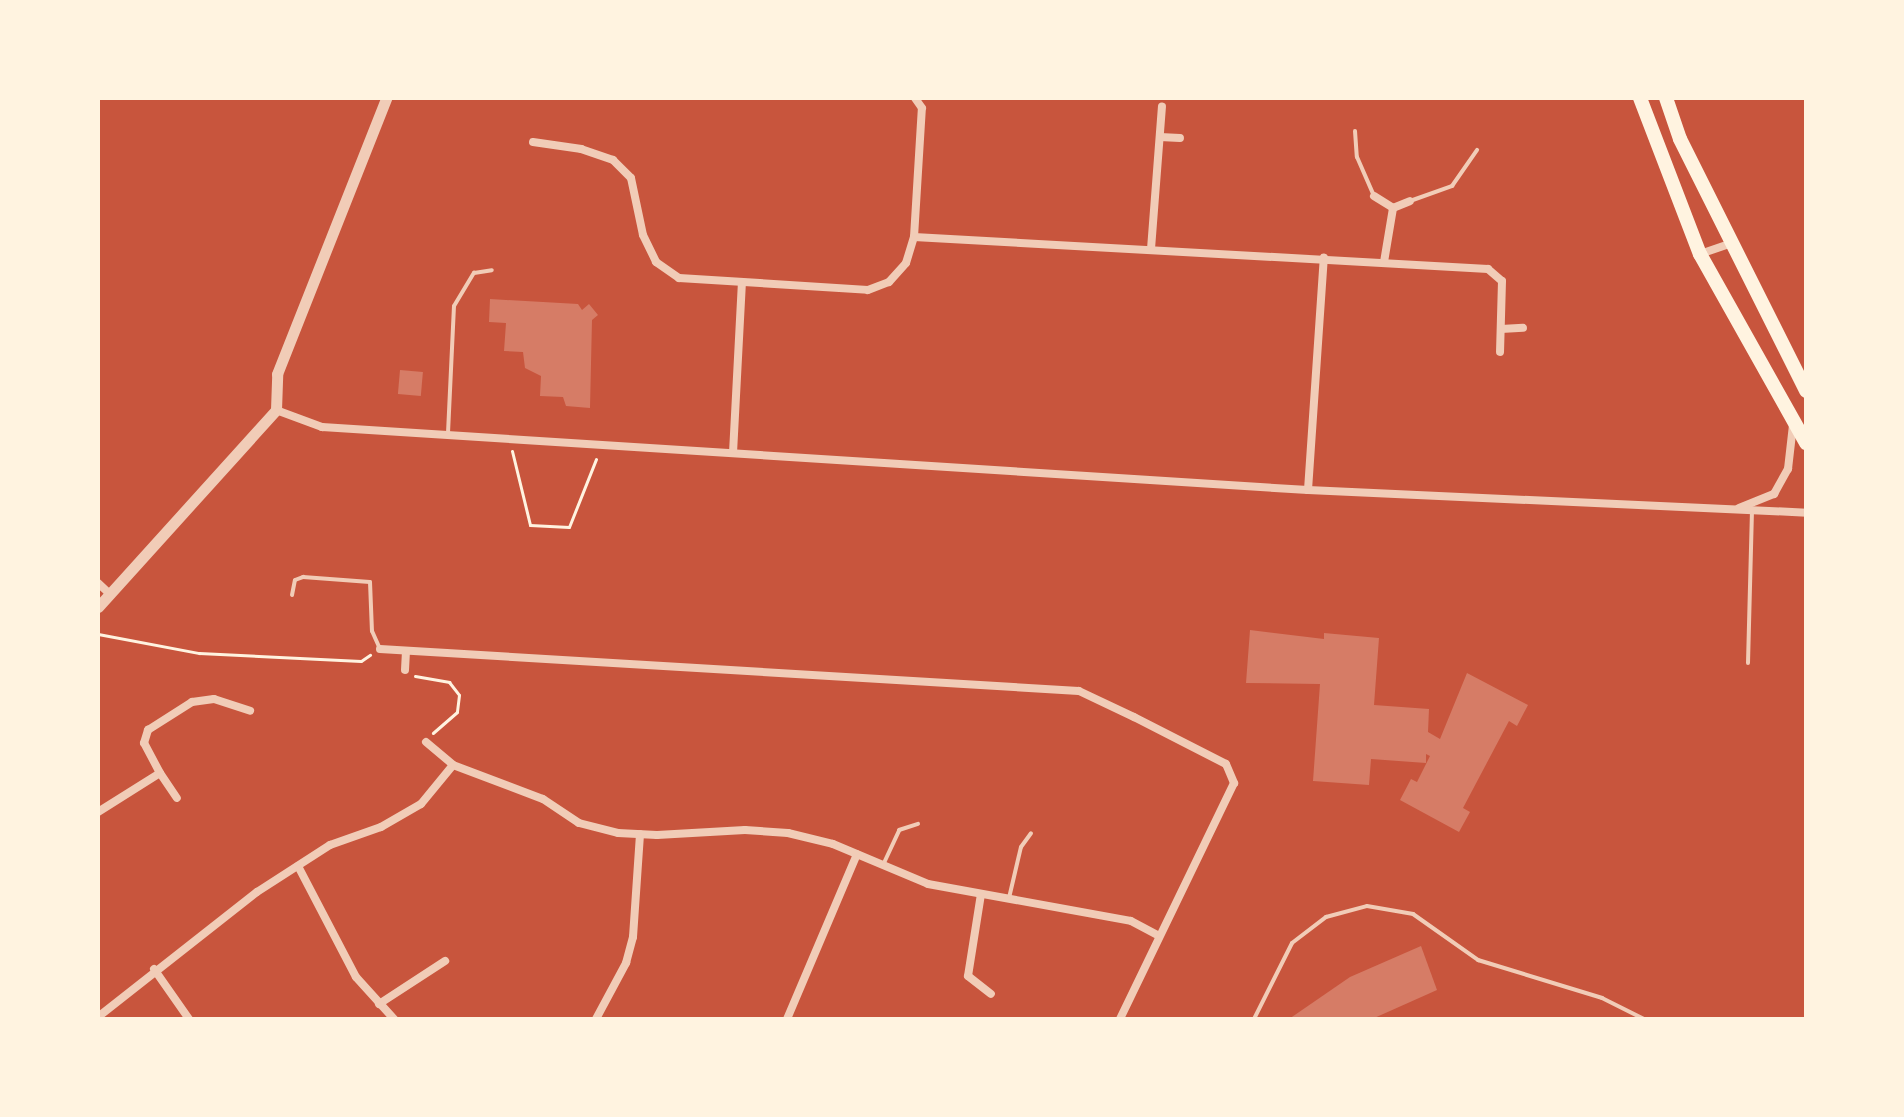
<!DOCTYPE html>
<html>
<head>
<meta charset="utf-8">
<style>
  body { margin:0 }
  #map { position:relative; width:1904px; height:1117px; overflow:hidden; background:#c8553d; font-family:"DM Sans",sans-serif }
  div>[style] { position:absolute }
  .building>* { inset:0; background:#d67c66; transform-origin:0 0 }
  .path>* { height:3px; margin:-1.5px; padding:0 1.5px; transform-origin:1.5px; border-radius:1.5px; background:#fff3e0 }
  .service>* { height:4px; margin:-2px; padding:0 2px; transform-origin:2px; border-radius:2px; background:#f1ccb7 }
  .minor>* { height:8px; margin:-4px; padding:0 4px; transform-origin:4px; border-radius:4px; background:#f1ccb7 }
  .tertiary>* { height:11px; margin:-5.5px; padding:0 5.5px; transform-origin:5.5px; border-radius:5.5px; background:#f1ccb7 }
  .trunk>* { height:14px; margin:-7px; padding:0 7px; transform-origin:7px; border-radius:7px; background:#fff3e0 }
  span { translate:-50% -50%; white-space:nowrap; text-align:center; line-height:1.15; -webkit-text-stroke:7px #fff3e0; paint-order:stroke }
  .frame { position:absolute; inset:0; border:100px solid #fff3e0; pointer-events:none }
</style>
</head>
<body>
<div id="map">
  <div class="building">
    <i style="clip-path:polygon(490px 299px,578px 304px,582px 310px,589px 304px,598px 315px,592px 320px,590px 408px,566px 406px,563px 397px,540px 396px,541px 376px,525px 368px,523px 352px,504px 351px,506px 323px,489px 322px)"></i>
    <i style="left:400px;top:370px;width:23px;height:24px;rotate:5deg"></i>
    <i style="clip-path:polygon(1250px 630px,1324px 639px,1324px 633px,1379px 638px,1374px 705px,1429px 709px,1428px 732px,1440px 739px,1467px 673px,1528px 705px,1517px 726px,1509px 721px,1463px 808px,1470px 812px,1459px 832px,1400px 800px,1411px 779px,1417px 782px,1430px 756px,1426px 754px,1426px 763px,1371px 759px,1369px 785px,1313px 781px,1320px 684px,1246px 683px)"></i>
    <i style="clip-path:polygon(1421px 946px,1437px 990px,1372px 1019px,1289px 1019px,1350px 977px)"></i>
  </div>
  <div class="path">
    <i style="left:512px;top:451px;width:76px;rotate:76.3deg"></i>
    <i style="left:530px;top:525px;width:39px;rotate:3deg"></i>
    <i style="left:569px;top:527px;width:73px;rotate:-68.3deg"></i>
    <i style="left:98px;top:634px;width:103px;rotate:10.7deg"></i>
    <i style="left:199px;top:653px;width:162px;rotate:2.8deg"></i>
    <i style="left:361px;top:661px;width:11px;rotate:-34deg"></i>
    <i style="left:415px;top:676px;width:35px;rotate:10deg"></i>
    <i style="left:449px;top:682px;width:16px;rotate:52deg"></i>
    <i style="left:459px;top:695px;width:17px;rotate:97deg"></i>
    <i style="left:457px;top:712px;width:32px;rotate:139deg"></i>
  </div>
  <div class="service">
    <i style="left:1355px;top:131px;width:26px;rotate:86deg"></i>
    <i style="left:1357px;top:157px;width:43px;rotate:66.4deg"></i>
    <i style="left:1410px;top:201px;width:45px;rotate:-19.7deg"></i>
    <i style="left:1452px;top:186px;width:44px;rotate:-55.2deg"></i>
    <i style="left:448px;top:433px;width:127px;rotate:-87.3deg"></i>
    <i style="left:454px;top:306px;width:39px;rotate:-59deg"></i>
    <i style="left:474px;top:273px;width:18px;rotate:-9deg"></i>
    <i style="left:292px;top:595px;width:15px;rotate:-79deg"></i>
    <i style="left:295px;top:580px;width:9px;rotate:-21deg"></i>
    <i style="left:303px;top:577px;width:67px;rotate:4.3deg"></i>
    <i style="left:370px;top:582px;width:49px;rotate:87.7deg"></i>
    <i style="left:372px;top:631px;width:20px;rotate:66deg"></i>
    <i style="left:1748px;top:663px;width:152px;rotate:-88.5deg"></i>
    <i style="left:883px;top:865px;width:38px;rotate:-65deg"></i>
    <i style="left:899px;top:830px;width:20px;rotate:-18deg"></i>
    <i style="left:1009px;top:898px;width:52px;rotate:-76.8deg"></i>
    <i style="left:1021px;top:847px;width:17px;rotate:-54deg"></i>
    <i style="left:1254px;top:1019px;width:85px;rotate:-63.4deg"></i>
    <i style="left:1292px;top:943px;width:43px;rotate:-37.4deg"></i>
    <i style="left:1326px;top:917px;width:42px;rotate:-15deg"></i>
    <i style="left:1367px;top:906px;width:47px;rotate:9.9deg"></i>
    <i style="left:1413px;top:914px;width:80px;rotate:35.3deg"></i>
    <i style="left:1478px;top:960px;width:130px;rotate:17deg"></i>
    <i style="left:1602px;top:998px;width:47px;rotate:26.6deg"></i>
  </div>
  <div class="minor">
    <i style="left:1160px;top:137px;width:20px;rotate:3deg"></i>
    <i style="left:533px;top:142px;width:49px;rotate:8.3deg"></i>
    <i style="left:581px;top:149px;width:34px;rotate:19deg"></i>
    <i style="left:613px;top:160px;width:25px;rotate:45deg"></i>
    <i style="left:631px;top:178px;width:58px;rotate:78.1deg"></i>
    <i style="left:643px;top:235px;width:30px;rotate:64deg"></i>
    <i style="left:656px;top:262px;width:28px;rotate:35deg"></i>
    <i style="left:679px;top:278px;width:189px;rotate:3.6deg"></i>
    <i style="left:868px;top:290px;width:22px;rotate:-21deg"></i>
    <i style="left:889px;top:282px;width:25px;rotate:-48deg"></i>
    <i style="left:906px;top:263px;width:27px;rotate:-73deg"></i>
    <i style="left:914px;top:237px;width:129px;rotate:-86.5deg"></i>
    <i style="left:922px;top:108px;width:12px;rotate:-125deg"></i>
    <i style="left:1374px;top:196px;width:22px;rotate:32deg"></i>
    <i style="left:1393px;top:208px;width:18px;rotate:-22deg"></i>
    <i style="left:914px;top:237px;width:575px;rotate:3.19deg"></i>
    <i style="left:1488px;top:269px;width:18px;rotate:41deg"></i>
    <i style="left:1502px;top:281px;width:71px;rotate:91.6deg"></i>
    <i style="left:1151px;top:249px;width:143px;rotate:-85.6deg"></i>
    <i style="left:1700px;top:254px;width:34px;rotate:-19deg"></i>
    <i style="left:1384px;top:262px;width:55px;rotate:-80.5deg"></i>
    <i style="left:1501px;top:329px;width:22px;rotate:-3deg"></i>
    <i style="left:276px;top:410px;width:49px;rotate:20.3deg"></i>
    <i style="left:322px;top:427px;width:988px;rotate:3.66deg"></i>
    <i style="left:1308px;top:490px;width:499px;rotate:2.6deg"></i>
    <i style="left:733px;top:453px;width:171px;rotate:-87deg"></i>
    <i style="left:1308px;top:490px;width:233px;rotate:-86.1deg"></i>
    <i style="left:1739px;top:508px;width:38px;rotate:-22deg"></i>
    <i style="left:1774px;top:494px;width:29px;rotate:-61deg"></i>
    <i style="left:1788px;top:469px;width:44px;rotate:-83.5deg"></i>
    <i style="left:98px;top:583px;width:16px;rotate:43deg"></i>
    <i style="left:380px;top:649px;width:700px;rotate:3.44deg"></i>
    <i style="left:1079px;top:691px;width:61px;rotate:25.3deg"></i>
    <i style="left:1134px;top:717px;width:103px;rotate:27.1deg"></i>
    <i style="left:1226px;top:764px;width:21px;rotate:67deg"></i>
    <i style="left:1234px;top:783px;width:262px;rotate:115.8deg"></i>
    <i style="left:405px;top:670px;width:18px;rotate:-87deg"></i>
    <i style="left:426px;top:742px;width:35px;rotate:40deg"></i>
    <i style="left:453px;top:765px;width:96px;rotate:20.7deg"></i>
    <i style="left:543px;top:799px;width:43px;rotate:33.7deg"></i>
    <i style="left:579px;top:823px;width:40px;rotate:14.4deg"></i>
    <i style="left:618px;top:833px;width:39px;rotate:3deg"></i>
    <i style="left:657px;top:835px;width:88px;rotate:-3.3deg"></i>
    <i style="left:745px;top:830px;width:43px;rotate:4deg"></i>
    <i style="left:788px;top:833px;width:46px;rotate:13.7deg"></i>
    <i style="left:833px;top:844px;width:103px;rotate:22.8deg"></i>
    <i style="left:928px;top:884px;width:206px;rotate:10.3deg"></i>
    <i style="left:1131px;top:921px;width:32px;rotate:28deg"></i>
    <i style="left:160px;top:773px;width:30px;rotate:56deg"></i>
    <i style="left:98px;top:812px;width:73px;rotate:-32.2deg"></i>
    <i style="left:160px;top:773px;width:34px;rotate:-118deg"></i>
    <i style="left:144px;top:743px;width:14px;rotate:-73deg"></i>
    <i style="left:148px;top:730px;width:52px;rotate:-32.5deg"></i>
    <i style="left:192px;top:702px;width:22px;rotate:-8deg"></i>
    <i style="left:214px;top:699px;width:38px;rotate:18deg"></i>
    <i style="left:298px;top:866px;width:125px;rotate:62.4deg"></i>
    <i style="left:356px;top:977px;width:57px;rotate:47.9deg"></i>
    <i style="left:981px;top:894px;width:83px;rotate:99deg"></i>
    <i style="left:968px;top:976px;width:29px;rotate:38deg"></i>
    <i style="left:154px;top:969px;width:61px;rotate:55deg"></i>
    <i style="left:379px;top:1004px;width:79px;rotate:-33.1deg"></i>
    <i style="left:98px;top:1017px;width:202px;rotate:-38.2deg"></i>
    <i style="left:257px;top:892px;width:87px;rotate:-32.8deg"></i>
    <i style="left:330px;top:845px;width:54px;rotate:-19.4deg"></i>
    <i style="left:381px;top:827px;width:46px;rotate:-29.9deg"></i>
    <i style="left:421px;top:804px;width:50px;rotate:-50.6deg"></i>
    <i style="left:596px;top:1019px;width:64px;rotate:-61.8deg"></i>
    <i style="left:626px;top:963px;width:27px;rotate:-75deg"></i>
    <i style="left:633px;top:937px;width:103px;rotate:-86.1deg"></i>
    <i style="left:787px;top:1019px;width:179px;rotate:-67deg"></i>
  </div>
  <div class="tertiary">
    <i style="left:98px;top:607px;width:266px;rotate:-47.9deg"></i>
    <i style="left:276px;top:410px;width:36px;rotate:-88deg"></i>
    <i style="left:277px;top:374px;width:297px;rotate:-68.4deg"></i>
  </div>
  <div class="trunk">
    <i style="left:1640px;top:98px;width:167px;rotate:69deg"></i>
    <i style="left:1700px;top:254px;width:217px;rotate:60.7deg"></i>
    <i style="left:1666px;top:98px;width:43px;rotate:71.1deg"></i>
    <i style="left:1680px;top:139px;width:282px;rotate:63.4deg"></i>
  </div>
  <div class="frame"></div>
</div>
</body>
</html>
